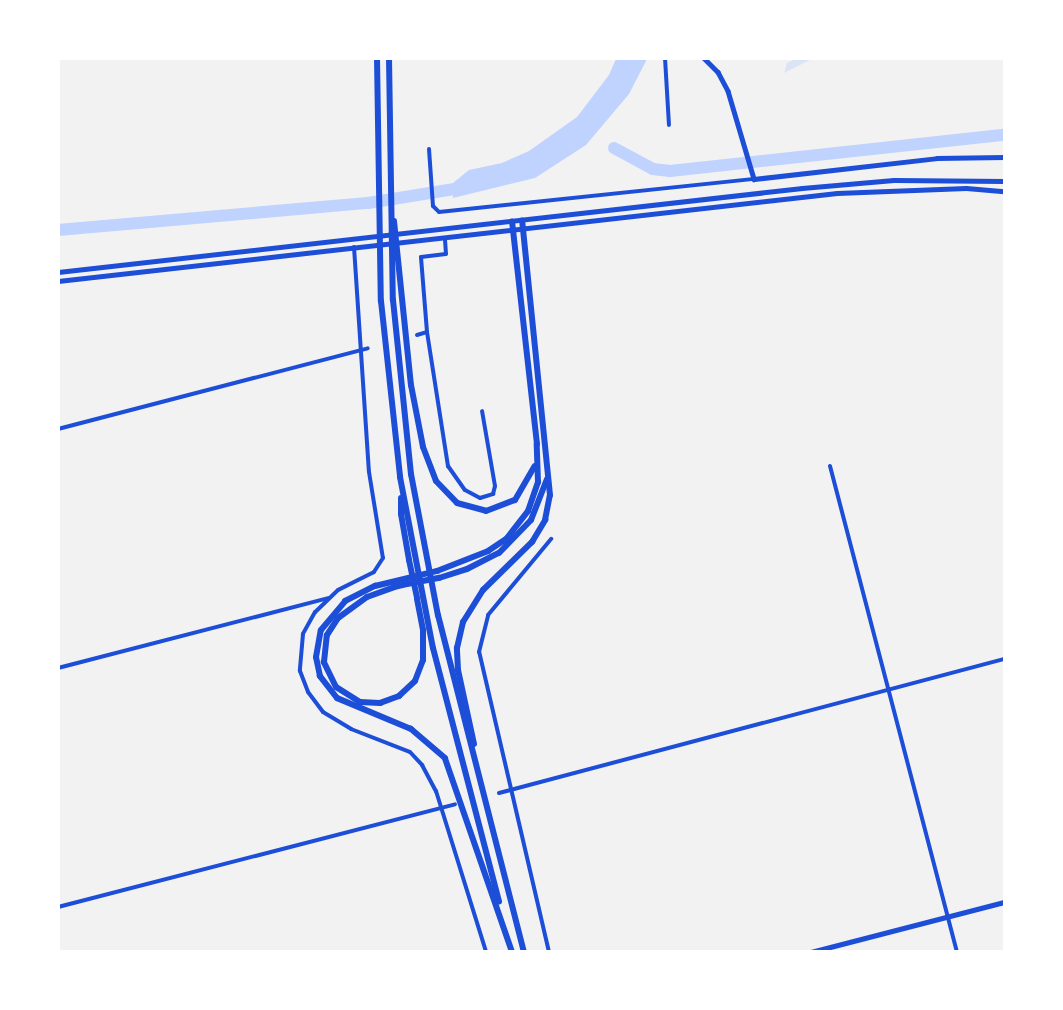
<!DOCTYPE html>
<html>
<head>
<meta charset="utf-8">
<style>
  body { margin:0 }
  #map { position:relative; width:1063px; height:1010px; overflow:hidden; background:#f2f2f2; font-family:"Space Grotesk",sans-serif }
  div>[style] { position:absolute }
  .green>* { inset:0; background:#dbe4f7 }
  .water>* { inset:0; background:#bfd3fe }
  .river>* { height:12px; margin:-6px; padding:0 6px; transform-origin:6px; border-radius:6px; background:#bfd3fe }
  .minor>* { height:4px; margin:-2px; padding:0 2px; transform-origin:2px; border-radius:2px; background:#1d4ed8 }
  .tertiary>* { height:4.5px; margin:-2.25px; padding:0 2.25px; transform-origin:2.25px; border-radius:2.25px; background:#1d4ed8 }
  .primary>* { height:5px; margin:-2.5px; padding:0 2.5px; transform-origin:2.5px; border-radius:2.5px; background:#1d4ed8 }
  .motorway>* { height:6px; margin:-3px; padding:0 3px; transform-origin:3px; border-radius:3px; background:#1d4ed8 }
  span { translate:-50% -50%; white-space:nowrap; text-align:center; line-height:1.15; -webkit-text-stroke:5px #fff; paint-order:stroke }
  .frame { position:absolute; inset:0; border:60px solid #fff; pointer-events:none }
</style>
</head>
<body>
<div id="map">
  <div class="green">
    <i style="clip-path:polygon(795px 59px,812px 59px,784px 73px,787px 63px)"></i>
  </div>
  <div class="water">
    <i style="clip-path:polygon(616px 59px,647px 59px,629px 94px,586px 145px,535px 178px,453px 198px,453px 183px,469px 170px,502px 163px,529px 151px,577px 117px,609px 75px)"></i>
  </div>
  <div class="river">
    <i style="left:614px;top:148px;width:44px;rotate:28.3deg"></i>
    <i style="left:653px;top:169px;width:17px;rotate:7deg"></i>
    <i style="left:670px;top:171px;width:336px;rotate:-6.2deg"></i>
    <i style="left:58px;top:230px;width:311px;rotate:-5deg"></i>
    <i style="left:368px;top:203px;width:100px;rotate:-9.2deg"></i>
  </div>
  <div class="minor">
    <i style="left:665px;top:58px;width:67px;rotate:86.6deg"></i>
    <i style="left:429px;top:149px;width:57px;rotate:86deg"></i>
    <i style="left:433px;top:206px;width:8px;rotate:45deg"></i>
    <i style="left:439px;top:212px;width:317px;rotate:-6deg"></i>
    <i style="left:354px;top:247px;width:225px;rotate:86.2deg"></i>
    <i style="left:369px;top:472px;width:87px;rotate:80.8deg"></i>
    <i style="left:383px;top:558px;width:17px;rotate:123deg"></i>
    <i style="left:374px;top:572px;width:40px;rotate:153.4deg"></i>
    <i style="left:338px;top:590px;width:32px;rotate:136deg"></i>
    <i style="left:315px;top:612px;width:25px;rotate:119deg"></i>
    <i style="left:303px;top:634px;width:37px;rotate:95deg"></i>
    <i style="left:300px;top:671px;width:22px;rotate:69deg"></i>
    <i style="left:308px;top:692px;width:25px;rotate:53deg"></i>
    <i style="left:323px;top:712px;width:33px;rotate:31deg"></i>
    <i style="left:351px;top:729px;width:63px;rotate:21.3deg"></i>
    <i style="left:410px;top:752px;width:18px;rotate:47deg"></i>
    <i style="left:422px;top:765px;width:30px;rotate:62deg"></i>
    <i style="left:436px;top:791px;width:169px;rotate:72.7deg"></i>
    <i style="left:427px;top:332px;width:75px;rotate:-94.6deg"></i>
    <i style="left:421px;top:257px;width:25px;rotate:-7deg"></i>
    <i style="left:446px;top:254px;width:16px;rotate:-94deg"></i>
    <i style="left:417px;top:335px;width:10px;rotate:-17deg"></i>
    <i style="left:427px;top:332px;width:136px;rotate:81.1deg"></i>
    <i style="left:448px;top:466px;width:29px;rotate:55deg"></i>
    <i style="left:465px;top:490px;width:17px;rotate:28deg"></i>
    <i style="left:480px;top:498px;width:14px;rotate:-17deg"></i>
    <i style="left:493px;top:494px;width:8px;rotate:-76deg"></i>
    <i style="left:495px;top:486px;width:76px;rotate:-99.8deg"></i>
    <i style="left:58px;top:429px;width:320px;rotate:-14.6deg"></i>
    <i style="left:830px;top:466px;width:502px;rotate:75.36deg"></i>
    <i style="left:58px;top:668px;width:279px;rotate:-14.5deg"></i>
    <i style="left:499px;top:793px;width:522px;rotate:-14.86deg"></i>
    <i style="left:58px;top:907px;width:410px;rotate:-14.5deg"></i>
    <i style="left:549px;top:952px;width:308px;rotate:-103.1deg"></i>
    <i style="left:479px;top:652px;width:38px;rotate:-76deg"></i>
    <i style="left:488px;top:615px;width:99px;rotate:-50.3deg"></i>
  </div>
  <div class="tertiary">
    <i style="left:704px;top:58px;width:20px;rotate:45deg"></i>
    <i style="left:718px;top:72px;width:21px;rotate:62deg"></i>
    <i style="left:728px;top:91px;width:92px;rotate:73.5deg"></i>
    <i style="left:754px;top:179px;width:184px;rotate:-6.5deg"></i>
    <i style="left:937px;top:158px;width:67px;rotate:-0.9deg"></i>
    <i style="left:811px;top:952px;width:199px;rotate:-14.5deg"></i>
  </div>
  <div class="primary">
    <i style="left:58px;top:272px;width:749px;rotate:-6.44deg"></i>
    <i style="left:802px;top:188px;width:92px;rotate:-5deg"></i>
    <i style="left:894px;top:180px;width:110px;rotate:0.5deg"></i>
    <i style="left:58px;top:281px;width:784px;rotate:-6.45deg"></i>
    <i style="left:837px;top:193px;width:129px;rotate:-2.2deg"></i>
    <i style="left:966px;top:188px;width:38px;rotate:5deg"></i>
  </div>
  <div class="motorway">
    <i style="left:377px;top:58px;width:243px;rotate:89.1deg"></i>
    <i style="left:381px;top:301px;width:177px;rotate:83.8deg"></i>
    <i style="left:400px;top:477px;width:174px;rotate:79.1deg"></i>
    <i style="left:433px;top:648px;width:262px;rotate:75.4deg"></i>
    <i style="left:389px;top:58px;width:242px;rotate:89.1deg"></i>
    <i style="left:393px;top:300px;width:175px;rotate:84.1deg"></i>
    <i style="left:411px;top:474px;width:144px;rotate:79.2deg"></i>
    <i style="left:438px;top:615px;width:348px;rotate:75.7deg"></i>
    <i style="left:394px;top:221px;width:165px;rotate:84.1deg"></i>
    <i style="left:411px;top:385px;width:63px;rotate:79deg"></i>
    <i style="left:423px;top:447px;width:36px;rotate:69deg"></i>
    <i style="left:436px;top:481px;width:30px;rotate:46deg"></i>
    <i style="left:457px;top:503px;width:30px;rotate:15deg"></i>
    <i style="left:486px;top:511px;width:31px;rotate:-21deg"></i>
    <i style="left:515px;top:500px;width:39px;rotate:-60deg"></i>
    <i style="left:401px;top:498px;width:16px;rotate:90deg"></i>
    <i style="left:401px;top:514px;width:47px;rotate:80.1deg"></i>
    <i style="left:409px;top:560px;width:40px;rotate:78deg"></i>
    <i style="left:417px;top:599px;width:32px;rotate:79deg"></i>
    <i style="left:423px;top:630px;width:30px;rotate:90deg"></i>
    <i style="left:423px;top:660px;width:22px;rotate:111deg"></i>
    <i style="left:415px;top:681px;width:22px;rotate:137deg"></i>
    <i style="left:399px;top:696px;width:20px;rotate:160deg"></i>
    <i style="left:380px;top:703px;width:20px;rotate:-177deg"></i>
    <i style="left:360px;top:702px;width:28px;rotate:-148deg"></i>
    <i style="left:336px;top:687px;width:28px;rotate:-116deg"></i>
    <i style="left:324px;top:662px;width:27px;rotate:-84deg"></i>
    <i style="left:327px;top:635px;width:20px;rotate:-57deg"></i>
    <i style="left:338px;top:618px;width:36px;rotate:-36deg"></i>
    <i style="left:367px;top:597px;width:29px;rotate:-20deg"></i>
    <i style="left:394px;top:587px;width:13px;rotate:-13deg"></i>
    <i style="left:407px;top:584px;width:33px;rotate:-11deg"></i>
    <i style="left:439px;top:578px;width:29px;rotate:-18deg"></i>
    <i style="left:467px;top:569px;width:36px;rotate:-27deg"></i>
    <i style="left:499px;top:553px;width:46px;rotate:-45.9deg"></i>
    <i style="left:531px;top:520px;width:44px;rotate:-68.7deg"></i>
    <i style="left:474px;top:744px;width:76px;rotate:-102.2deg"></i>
    <i style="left:458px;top:670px;width:22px;rotate:-93deg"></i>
    <i style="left:457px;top:648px;width:27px;rotate:-77deg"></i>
    <i style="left:463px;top:622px;width:38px;rotate:-58deg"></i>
    <i style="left:483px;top:590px;width:69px;rotate:-44.4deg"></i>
    <i style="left:532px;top:542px;width:26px;rotate:-59deg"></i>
    <i style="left:545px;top:520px;width:25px;rotate:-79deg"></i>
    <i style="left:550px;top:495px;width:276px;rotate:-95.8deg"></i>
    <i style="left:512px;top:952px;width:205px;rotate:-109.1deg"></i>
    <i style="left:445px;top:758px;width:45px;rotate:-139.5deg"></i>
    <i style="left:411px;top:729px;width:80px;rotate:-157.3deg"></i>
    <i style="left:337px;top:698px;width:28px;rotate:-128deg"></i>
    <i style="left:320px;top:676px;width:19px;rotate:-102deg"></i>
    <i style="left:316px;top:657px;width:27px;rotate:-80deg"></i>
    <i style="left:321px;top:630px;width:38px;rotate:-50deg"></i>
    <i style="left:345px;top:601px;width:34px;rotate:-27deg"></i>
    <i style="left:375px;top:586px;width:64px;rotate:-13.6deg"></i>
    <i style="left:437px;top:571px;width:55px;rotate:-21.4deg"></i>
    <i style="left:488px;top:551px;width:23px;rotate:-34deg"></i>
    <i style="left:507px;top:538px;width:34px;rotate:-52deg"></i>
    <i style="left:528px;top:511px;width:31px;rotate:-71deg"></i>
    <i style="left:538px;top:482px;width:38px;rotate:-92deg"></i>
    <i style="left:537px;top:444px;width:224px;rotate:-96.4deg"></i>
  </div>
  <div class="frame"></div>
</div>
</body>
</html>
